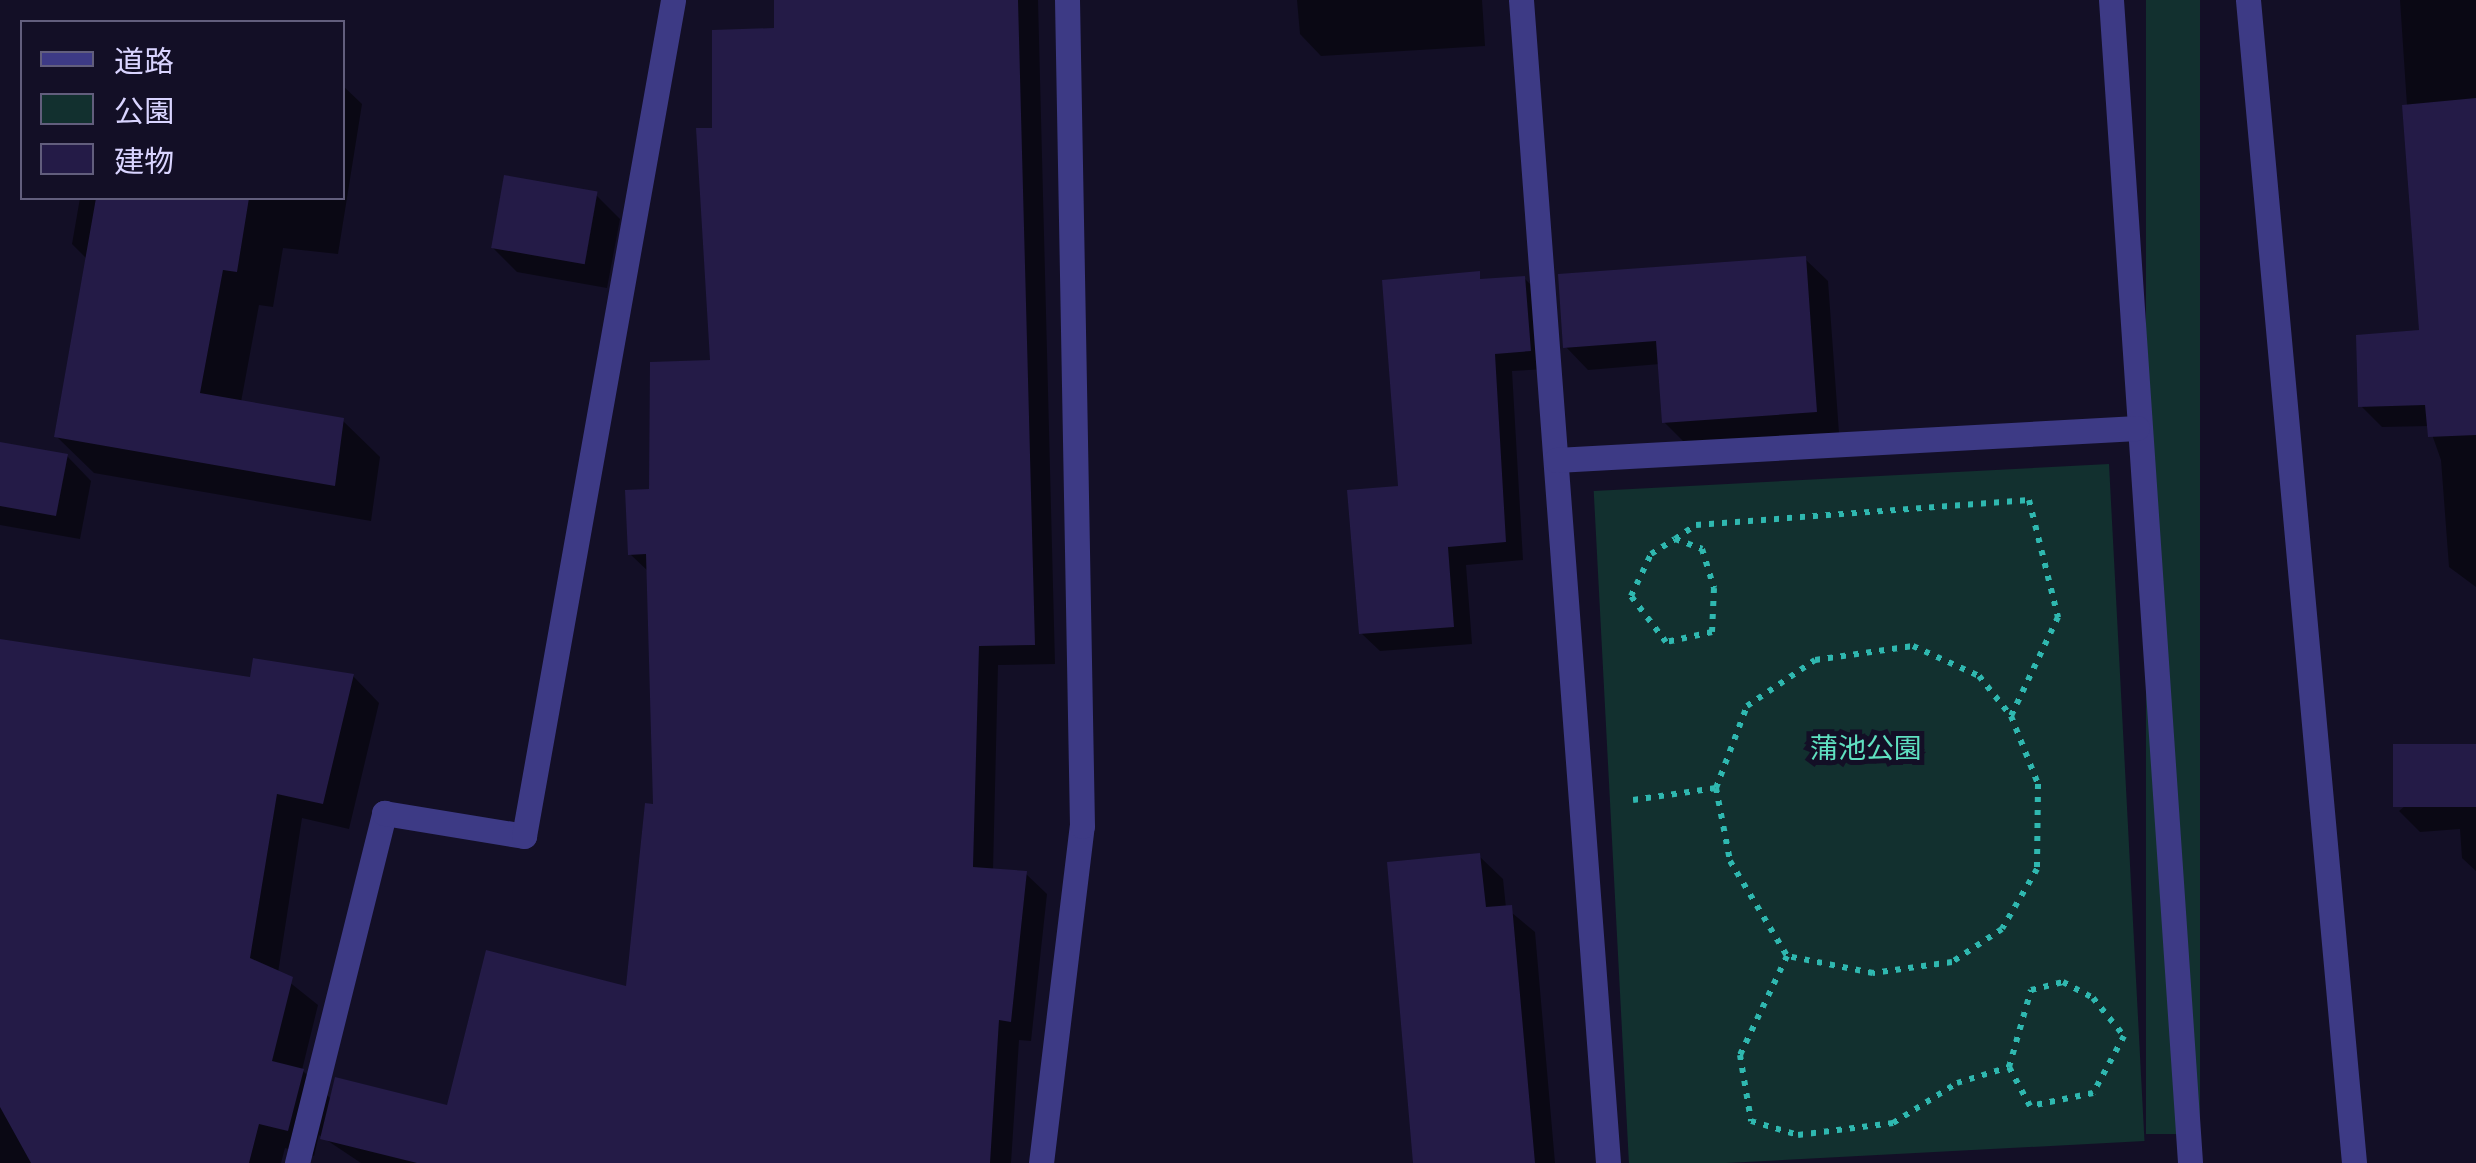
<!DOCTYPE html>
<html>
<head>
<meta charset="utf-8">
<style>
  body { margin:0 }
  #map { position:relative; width:2476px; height:1163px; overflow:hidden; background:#130f26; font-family:"Fira Sans","Noto Sans JP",sans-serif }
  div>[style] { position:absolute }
  .green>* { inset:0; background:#12302f; transform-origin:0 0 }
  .shadow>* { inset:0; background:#0007 }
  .building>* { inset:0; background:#241b47; transform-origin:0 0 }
  .path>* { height:6px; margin-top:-3px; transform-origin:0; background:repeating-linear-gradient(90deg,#2fb8b0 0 5px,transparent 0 13px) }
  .minor>* { height:25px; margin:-12.5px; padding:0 12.5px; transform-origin:12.5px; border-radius:12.5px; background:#3d3a85 }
  .tertiary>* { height:25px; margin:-12.5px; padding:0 12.5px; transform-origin:12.5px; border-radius:12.5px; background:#3d3a85 }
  span { translate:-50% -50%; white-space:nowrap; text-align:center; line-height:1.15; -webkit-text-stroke:10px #130f26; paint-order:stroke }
  .park-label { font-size:28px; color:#5fe0c0 }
  .legend { position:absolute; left:20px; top:20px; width:325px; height:180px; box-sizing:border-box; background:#130f26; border:2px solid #625e7d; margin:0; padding:12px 18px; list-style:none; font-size:30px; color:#d9d4ff }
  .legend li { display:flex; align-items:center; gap:20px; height:50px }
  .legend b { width:50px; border:2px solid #625e7d }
</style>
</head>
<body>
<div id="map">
  <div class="green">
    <i style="left:2146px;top:0;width:54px;height:1134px"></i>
    <i style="left:2109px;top:464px;width:678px;height:516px;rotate:87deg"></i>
  </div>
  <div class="shadow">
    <i style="clip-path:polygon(777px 0,1038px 0,1055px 664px,998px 665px,993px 871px,1026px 874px,1047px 894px,1031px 1041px,1019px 1040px,1011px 1163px,361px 1163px,319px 1135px,314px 1156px,285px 1148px,281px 1163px,0 1163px,0 641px,252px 680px,353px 676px,379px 703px,349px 829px,302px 818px,278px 973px,318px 1005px,302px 1070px,332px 1100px,449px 1108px,628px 989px,656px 807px,649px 572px,630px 554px,713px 362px,714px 130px,777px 30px)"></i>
    <i style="clip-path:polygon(1297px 0,1482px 0,1485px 46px,1321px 56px,1300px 34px)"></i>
    <i style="clip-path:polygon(2400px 0,2476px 0,2476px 587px,2449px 567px,2441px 460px,2429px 426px,2382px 427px,2361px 406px,2422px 332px)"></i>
    <i style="clip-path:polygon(342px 85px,362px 104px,338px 254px,283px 248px,273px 307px,259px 305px,241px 402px,343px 421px,380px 457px,371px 521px,94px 473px,57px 437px,88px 260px,72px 244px,80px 198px,342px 198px)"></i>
    <i style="clip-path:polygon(595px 194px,620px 219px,607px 288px,517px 272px,492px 247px)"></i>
    <i style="clip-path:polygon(1805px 259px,1828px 281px,1839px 433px,1686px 444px,1664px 422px,1660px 364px,1588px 370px,1566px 347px)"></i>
    <i style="clip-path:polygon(1524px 278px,1543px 297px,1548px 369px,1512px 371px,1523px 560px,1466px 565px,1472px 644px,1380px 651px,1361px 633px,1401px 488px)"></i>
    <i style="clip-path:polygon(0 444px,67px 456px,91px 481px,80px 539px,0 525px)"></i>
    <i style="clip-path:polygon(2476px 746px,2476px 871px,2462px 858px,2460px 829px,2420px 832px,2399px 811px)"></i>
    <i style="clip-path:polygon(1479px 856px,1503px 879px,1506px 908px,1535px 932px,1555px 1163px,1416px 1163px)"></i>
  </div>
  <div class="building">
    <i style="clip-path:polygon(774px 0,1018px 0,1035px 645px,979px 646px,973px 867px,1027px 871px,1011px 1022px,999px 1020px,990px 1163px,417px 1163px,320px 1139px,335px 1077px,447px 1105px,486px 950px,626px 986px,645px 803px,653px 804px,646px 554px,628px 555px,625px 490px,649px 489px,650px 362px,710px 360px,696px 128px,712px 128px,712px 30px,774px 28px)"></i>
    <i style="clip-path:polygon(2476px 98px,2476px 435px,2428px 437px,2425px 405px,2358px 407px,2356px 335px,2419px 330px,2402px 105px)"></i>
    <i style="left:504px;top:175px;width:95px;height:74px;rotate:10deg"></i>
    <i style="clip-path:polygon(96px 198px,249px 198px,237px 272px,223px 270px,200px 393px,344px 418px,335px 486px,54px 437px)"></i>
    <i style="clip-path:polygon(1806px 256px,1817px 412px,1662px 423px,1656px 341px,1563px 348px,1558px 274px)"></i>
    <i style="clip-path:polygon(1480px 271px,1480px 279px,1525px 276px,1531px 351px,1495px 354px,1506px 542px,1448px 547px,1454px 627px,1359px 634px,1347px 490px,1398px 486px,1382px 280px)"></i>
    <i style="clip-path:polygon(0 442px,68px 454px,56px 516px,0 506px)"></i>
    <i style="clip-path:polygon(0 639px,250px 677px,253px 658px,354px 674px,323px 804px,277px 794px,250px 958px,293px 977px,272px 1061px,304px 1069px,288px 1131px,259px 1124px,249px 1163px,31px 1163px,0 1107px)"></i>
    <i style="left:2476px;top:744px;width:63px;height:83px;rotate:90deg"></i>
    <i style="clip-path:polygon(1480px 853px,1486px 907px,1512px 905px,1535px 1163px,1413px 1163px,1387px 862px)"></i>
  </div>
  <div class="path">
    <i style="left:1675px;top:539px;width:29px;rotate:20deg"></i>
    <i style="left:1702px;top:549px;width:41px;rotate:72.9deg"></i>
    <i style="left:1714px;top:588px;width:44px;rotate:92.6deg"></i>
    <i style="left:1712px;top:632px;width:47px;rotate:167.7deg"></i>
    <i style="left:1666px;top:642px;width:58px;rotate:-127.3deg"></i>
    <i style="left:1631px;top:596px;width:47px;rotate:-64.5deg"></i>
    <i style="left:1651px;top:554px;width:28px;rotate:-32deg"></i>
    <i style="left:1675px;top:539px;width:25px;rotate:-34deg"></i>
    <i style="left:1696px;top:525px;width:334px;rotate:-4.3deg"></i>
    <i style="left:2029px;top:500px;width:121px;rotate:76.1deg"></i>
    <i style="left:2058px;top:617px;width:110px;rotate:115.4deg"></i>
    <i style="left:1716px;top:788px;width:74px;rotate:79.1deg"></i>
    <i style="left:1730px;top:861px;width:111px;rotate:59deg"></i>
    <i style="left:1633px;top:800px;width:84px;rotate:-8.2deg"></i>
    <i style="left:1716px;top:788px;width:88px;rotate:-69.3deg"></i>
    <i style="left:1747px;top:706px;width:82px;rotate:-34.1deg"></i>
    <i style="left:1815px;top:660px;width:99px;rotate:-8.1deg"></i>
    <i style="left:1913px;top:646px;width:72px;rotate:24.4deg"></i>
    <i style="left:1979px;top:676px;width:51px;rotate:51.3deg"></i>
    <i style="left:2011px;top:716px;width:73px;rotate:68.3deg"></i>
    <i style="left:2038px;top:784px;width:85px;rotate:90.7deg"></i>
    <i style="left:2037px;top:869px;width:69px;rotate:120.3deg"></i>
    <i style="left:2002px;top:929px;width:60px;rotate:146.6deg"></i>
    <i style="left:1952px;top:962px;width:80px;rotate:172.1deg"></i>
    <i style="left:1873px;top:973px;width:88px;rotate:-168.8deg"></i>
    <i style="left:1787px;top:956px;width:110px;rotate:115.4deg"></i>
    <i style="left:1740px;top:1055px;width:67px;rotate:80.5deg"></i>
    <i style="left:1751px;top:1121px;width:49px;rotate:16.6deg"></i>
    <i style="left:1798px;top:1135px;width:96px;rotate:-7.2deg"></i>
    <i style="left:1893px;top:1123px;width:75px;rotate:-32deg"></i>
    <i style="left:1957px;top:1083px;width:54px;rotate:-17.1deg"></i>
    <i style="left:2009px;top:1067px;width:80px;rotate:-74.1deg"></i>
    <i style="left:2031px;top:990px;width:33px;rotate:-14deg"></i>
    <i style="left:2063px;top:982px;width:34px;rotate:28deg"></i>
    <i style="left:2093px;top:998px;width:49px;rotate:50.8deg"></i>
    <i style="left:2124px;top:1036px;width:65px;rotate:118.5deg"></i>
    <i style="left:2093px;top:1093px;width:64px;rotate:168.3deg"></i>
    <i style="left:2030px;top:1106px;width:44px;rotate:-118.3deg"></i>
  </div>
  <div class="minor">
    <i style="left:1521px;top:0;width:1166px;rotate:85.72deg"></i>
    <i style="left:2111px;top:0;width:1166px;rotate:86.11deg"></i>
    <i style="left:1556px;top:460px;width:582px;rotate:-3.15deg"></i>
    <i style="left:297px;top:1163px;width:361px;rotate:-76deg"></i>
    <i style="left:384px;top:813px;width:142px;rotate:9.3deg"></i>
    <i style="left:524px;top:836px;width:849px;rotate:-79.89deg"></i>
    <i style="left:1041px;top:1163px;width:339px;rotate:-83.1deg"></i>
    <i style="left:1082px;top:826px;width:826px;rotate:-91.04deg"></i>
  </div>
  <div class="tertiary">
    <i style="left:2248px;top:0;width:1168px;rotate:84.79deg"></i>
  </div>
  <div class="park-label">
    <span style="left:1866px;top:749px">蒲池公園</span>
  </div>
  <ul class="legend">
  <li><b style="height:12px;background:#3d3a85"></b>道路</li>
  <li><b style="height:28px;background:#12302f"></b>公園</li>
  <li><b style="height:28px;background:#241b47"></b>建物</li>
  </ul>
</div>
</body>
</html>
